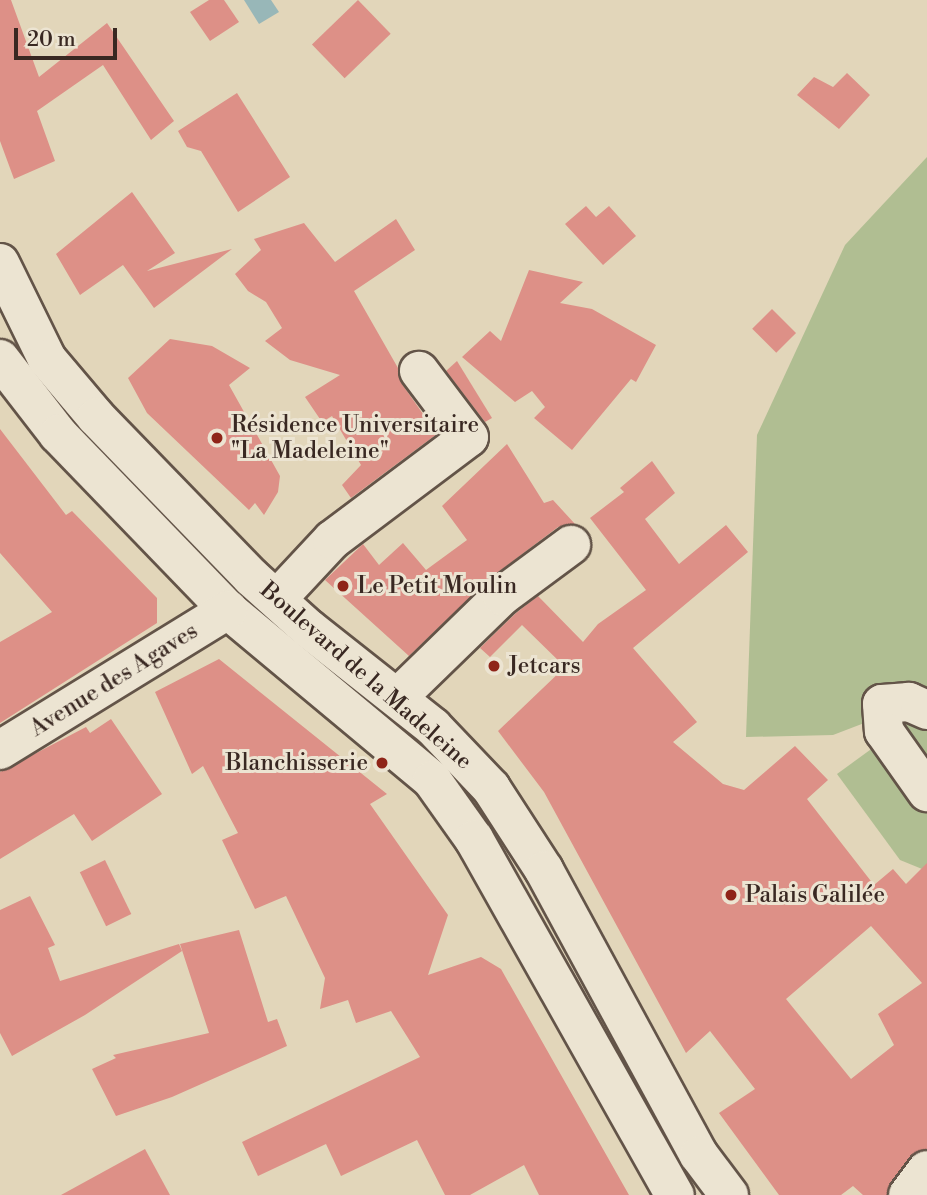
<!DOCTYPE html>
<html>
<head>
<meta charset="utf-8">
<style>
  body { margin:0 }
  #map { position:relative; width:927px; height:1195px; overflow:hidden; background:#e2d6ba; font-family:"Libre Bodoni",serif }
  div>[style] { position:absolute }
  .green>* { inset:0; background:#b0be92 }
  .water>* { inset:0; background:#98b7b8 }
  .building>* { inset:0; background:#dd9087; transform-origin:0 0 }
  .roads { filter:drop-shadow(2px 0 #635448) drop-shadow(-2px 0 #635448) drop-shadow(0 2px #635448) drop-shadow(0 -2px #635448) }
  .minor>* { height:38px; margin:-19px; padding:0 19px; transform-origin:19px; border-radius:19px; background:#ece4d2 }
  .dots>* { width:19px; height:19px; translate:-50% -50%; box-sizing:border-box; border:4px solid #ece4d2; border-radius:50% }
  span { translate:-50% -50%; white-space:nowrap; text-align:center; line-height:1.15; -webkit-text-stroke:6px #ece4d2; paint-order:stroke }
  .poi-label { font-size:23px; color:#392822 }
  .left { translate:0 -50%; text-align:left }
  .right { translate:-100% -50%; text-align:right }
  .street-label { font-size:23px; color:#392822 }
  .scale { position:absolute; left:14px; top:28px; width:103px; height:32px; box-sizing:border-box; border:4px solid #392822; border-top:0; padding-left:9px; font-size:21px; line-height:24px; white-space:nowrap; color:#392822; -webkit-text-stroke:5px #ece4d2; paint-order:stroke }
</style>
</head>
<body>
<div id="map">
  <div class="green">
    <i style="clip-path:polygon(927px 157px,927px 699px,833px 735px,746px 737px,757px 435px,845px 245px)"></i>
    <i style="clip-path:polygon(907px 723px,927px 730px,927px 871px,900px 860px,837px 774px)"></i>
  </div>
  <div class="water">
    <i style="clip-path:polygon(244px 0,271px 0,279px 12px,259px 24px)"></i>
  </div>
  <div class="building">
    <i style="clip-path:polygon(0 0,11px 0,39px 77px,107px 23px,174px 121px,151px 140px,103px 65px,37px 111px,55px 161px,14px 179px,0 141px)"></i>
    <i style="clip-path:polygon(209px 0,224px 0,239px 22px,210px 41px,190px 12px)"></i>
    <i style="left:358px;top:0;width:47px;height:64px;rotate:46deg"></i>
    <i style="clip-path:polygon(847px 73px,870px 95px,839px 129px,797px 95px,814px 77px,833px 87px)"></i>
    <i style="clip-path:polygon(237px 93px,290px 177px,238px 212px,201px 151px,187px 147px,178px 131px)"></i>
    <i style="clip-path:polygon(132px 192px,175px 253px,147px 271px,232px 249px,154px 308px,123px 265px,80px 295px,56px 254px)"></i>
    <i style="clip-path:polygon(586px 206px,596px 217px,609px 206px,636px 236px,603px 265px,565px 224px)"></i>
    <i style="clip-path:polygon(396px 219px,415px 250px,354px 291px,398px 368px,402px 384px,437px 434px,351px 498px,342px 485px,361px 465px,332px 416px,322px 422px,305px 397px,340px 375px,290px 360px,265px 341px,282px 328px,266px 302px,248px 291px,235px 274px,261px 250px,254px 239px,304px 223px,335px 262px)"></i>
    <i style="clip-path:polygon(529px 270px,583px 282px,560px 303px,592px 309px,656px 345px,636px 382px,631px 379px,572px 450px,534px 418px,545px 407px,532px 391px,515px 402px,462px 357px,490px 331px,501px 341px)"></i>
    <i style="left:772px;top:309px;width:34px;height:28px;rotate:45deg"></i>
    <i style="clip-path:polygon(170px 339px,212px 346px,250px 368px,229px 385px,280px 476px,278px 492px,264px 515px,255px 503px,249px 510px,147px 413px,128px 378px)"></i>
    <i style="clip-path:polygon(457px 361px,492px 418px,485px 422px,446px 371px)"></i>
    <i style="clip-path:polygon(0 429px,66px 515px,72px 511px,157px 598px,157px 623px,0 723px,0 642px,52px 612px,0 553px)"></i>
    <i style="clip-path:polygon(507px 444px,544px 503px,553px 500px,575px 524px,558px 527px,489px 579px,409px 656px,325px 580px,363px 544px,379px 565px,403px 543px,426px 570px,467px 540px,442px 506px)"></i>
    <i style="clip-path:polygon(evenodd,652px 461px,675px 493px,645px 519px,679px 564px,726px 525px,748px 552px,633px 648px,697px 722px,673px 742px,723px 784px,744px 790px,795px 746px,828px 780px,807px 799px,874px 885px,893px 869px,906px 884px,927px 863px,927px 1149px,910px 1157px,887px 1195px,863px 1195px,853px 1186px,841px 1195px,779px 1195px,719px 1113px,755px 1089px,710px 1031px,686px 1053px,544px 792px,498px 731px,565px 667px,522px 625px,490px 657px,480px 648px,516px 613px,538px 596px,583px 642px,598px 624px,646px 590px,590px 518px,624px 492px,620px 488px,652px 461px,871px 926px,922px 983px,878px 1014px,894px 1045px,851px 1079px,786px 999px,871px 926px)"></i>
    <i style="clip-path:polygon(219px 659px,387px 794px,370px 804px,448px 915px,428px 975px,481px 957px,501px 969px,629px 1195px,539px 1195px,524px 1165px,470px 1195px,445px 1195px,417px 1140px,341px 1176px,326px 1144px,258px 1176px,242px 1142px,420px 1057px,391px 1011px,356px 1023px,348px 1000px,320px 1009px,325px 978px,286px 896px,255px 909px,222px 840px,238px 833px,203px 766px,192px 774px,155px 692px)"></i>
    <i style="clip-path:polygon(111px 719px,162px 794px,92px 841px,74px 814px,0 859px,0 772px,86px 727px,90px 733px)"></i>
    <i style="left:105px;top:860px;width:60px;height:28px;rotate:64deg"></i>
    <i style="clip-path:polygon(30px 896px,55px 945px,48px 948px,60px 981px,179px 944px,182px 951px,85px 1015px,12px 1056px,0 1033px,0 910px)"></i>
    <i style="clip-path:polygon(239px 930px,268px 1022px,277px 1019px,287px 1046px,172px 1097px,116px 1116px,92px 1069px,116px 1058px,113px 1055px,209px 1033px,180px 944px)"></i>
    <i style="clip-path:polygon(145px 1149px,170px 1195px,61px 1195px)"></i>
  </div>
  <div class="roads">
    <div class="minor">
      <i style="left:0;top:263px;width:107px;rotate:63.9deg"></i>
      <i style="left:47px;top:359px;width:76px;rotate:49.8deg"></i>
      <i style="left:96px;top:417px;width:223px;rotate:45.9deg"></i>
      <i style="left:251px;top:577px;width:78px;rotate:41.9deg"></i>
      <i style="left:309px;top:629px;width:158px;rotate:38.3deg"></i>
      <i style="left:433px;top:727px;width:84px;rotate:46.4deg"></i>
      <i style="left:491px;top:788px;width:98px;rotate:57.1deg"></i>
      <i style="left:544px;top:870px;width:324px;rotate:61.5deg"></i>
      <i style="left:699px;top:1155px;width:50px;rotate:53.1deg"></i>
      <i style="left:0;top:359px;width:95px;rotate:52.3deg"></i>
      <i style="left:58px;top:434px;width:245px;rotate:46deg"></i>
      <i style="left:228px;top:610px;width:266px;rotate:39.8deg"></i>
      <i style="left:432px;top:780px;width:72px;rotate:54.6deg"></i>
      <i style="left:474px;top:839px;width:409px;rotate:60.6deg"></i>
      <i style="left:277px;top:599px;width:81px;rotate:-47deg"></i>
      <i style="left:332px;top:540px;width:171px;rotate:-36.9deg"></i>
      <i style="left:469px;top:437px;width:83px;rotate:-127.1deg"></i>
      <i style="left:398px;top:697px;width:145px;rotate:-44.2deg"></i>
      <i style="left:502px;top:596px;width:86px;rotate:-36.5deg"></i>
      <i style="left:927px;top:710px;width:20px;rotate:-156deg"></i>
      <i style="left:909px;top:702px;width:27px;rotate:176deg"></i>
      <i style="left:882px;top:704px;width:27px;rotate:86deg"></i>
      <i style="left:884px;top:731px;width:75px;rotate:54.8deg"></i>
      <i style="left:0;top:750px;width:268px;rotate:-31.6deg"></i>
      <i style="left:908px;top:1195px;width:31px;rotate:-53deg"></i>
    </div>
  </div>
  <div class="dots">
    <i style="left:217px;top:438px;background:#8f2418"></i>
    <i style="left:343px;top:586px;background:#8f2418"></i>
    <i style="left:494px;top:666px;background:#8f2418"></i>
    <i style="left:382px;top:763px;background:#8f2418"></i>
    <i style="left:731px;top:895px;background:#8f2418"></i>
  </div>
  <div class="poi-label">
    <span class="left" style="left:231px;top:438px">Résidence Universitaire<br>"La Madeleine"</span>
    <span class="left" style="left:357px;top:586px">Le Petit Moulin</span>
    <span class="left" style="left:508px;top:666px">Jetcars</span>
    <span class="right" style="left:368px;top:763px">Blanchisserie</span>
    <span class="left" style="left:745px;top:895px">Palais Galilée</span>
  </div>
  <div class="street-label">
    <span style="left:366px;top:676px;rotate:41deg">Boulevard de la Madeleine</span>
    <span style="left:114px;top:680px;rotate:-32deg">Avenue des Agaves</span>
  </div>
  <div class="scale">20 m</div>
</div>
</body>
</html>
